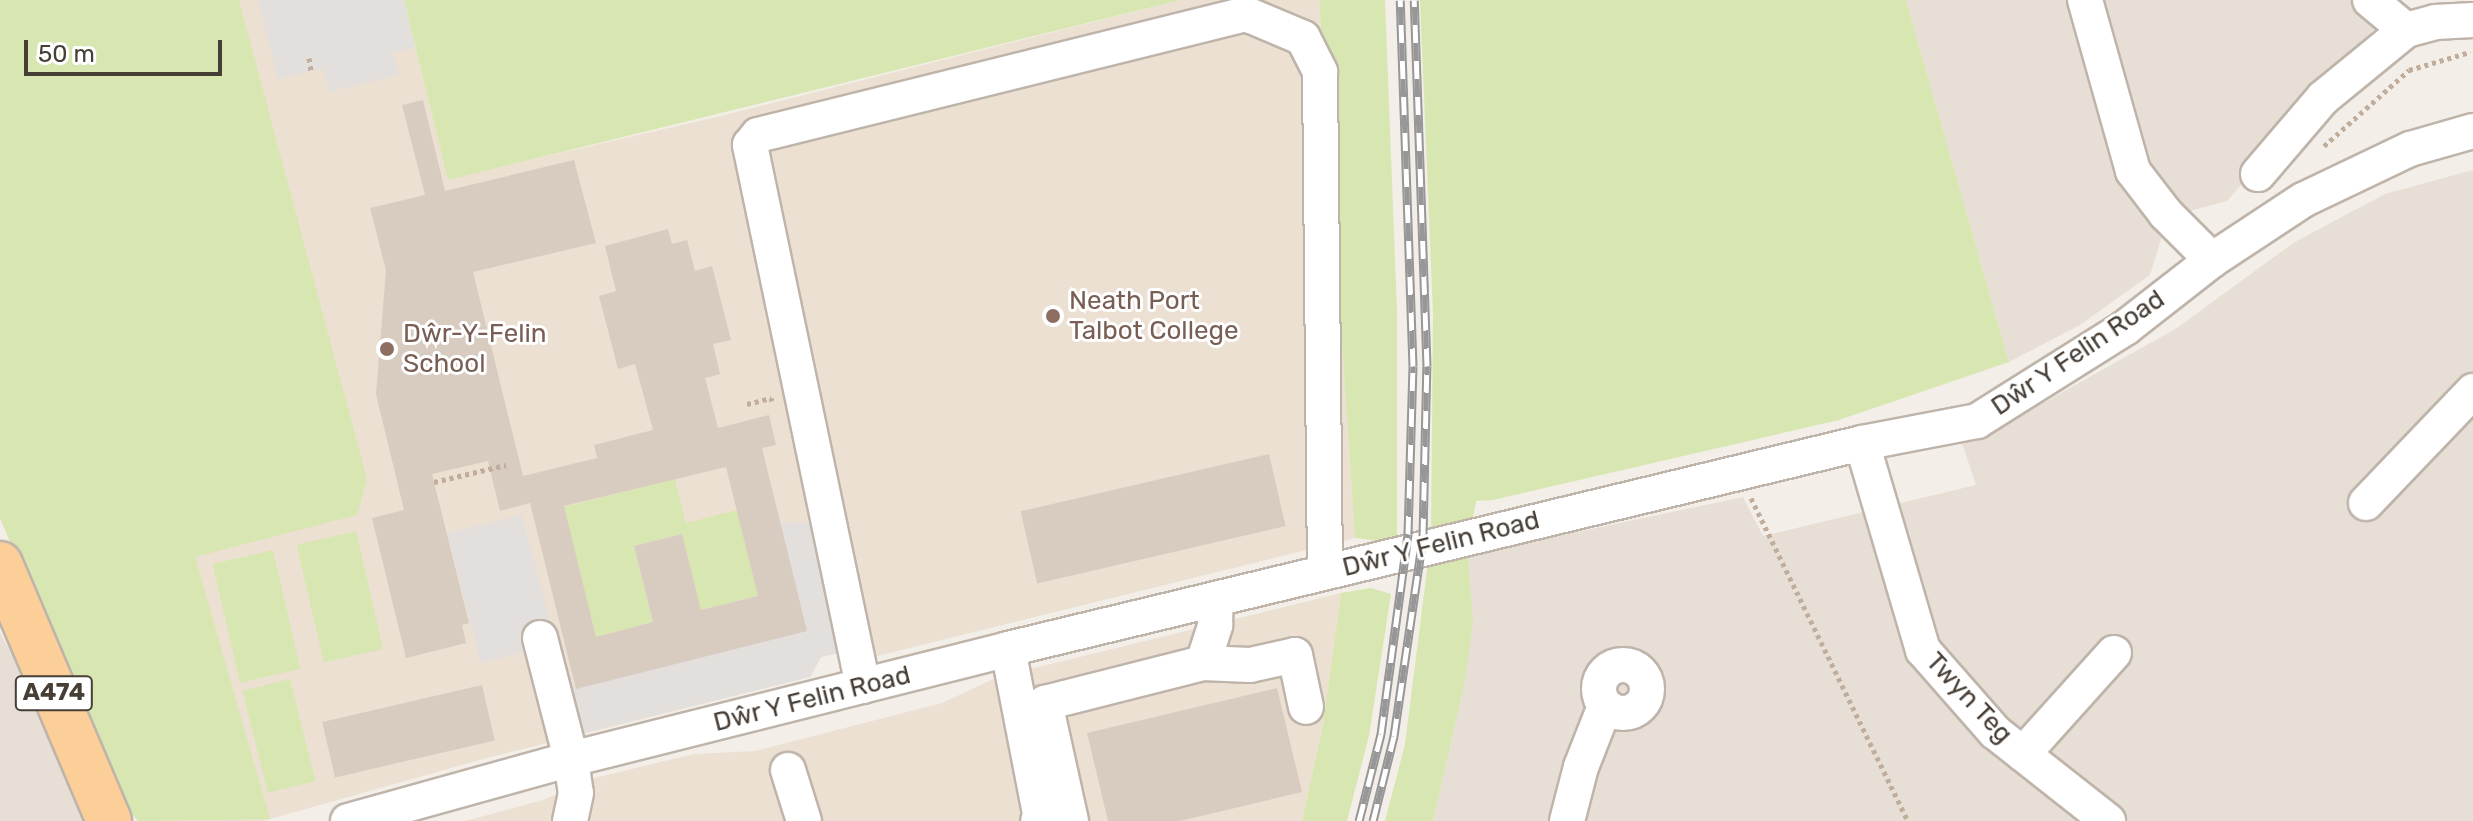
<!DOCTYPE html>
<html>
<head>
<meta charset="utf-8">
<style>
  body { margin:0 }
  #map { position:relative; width:2473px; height:821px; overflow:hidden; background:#f3eee8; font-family:Rubik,sans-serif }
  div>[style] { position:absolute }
  .residential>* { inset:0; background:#e7dfd6 }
  .education>* { inset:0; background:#ece0d2 }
  .green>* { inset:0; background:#d8e7b1; transform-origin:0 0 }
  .parking>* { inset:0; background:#e2dfdc }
  .building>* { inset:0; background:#d8cbc0; transform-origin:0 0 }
  .path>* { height:5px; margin-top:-2.5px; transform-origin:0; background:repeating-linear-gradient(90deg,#c0ad9c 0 4px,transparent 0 8px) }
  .roads { filter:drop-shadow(2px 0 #bfb4aa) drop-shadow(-2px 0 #bfb4aa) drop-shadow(0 2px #bfb4aa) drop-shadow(0 -2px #bfb4aa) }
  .minor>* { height:34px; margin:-17px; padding:0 17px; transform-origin:17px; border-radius:17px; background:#fff }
  .minor>.ring { margin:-17px; padding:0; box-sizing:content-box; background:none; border:34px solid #fff; border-radius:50% }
  .major>* { height:44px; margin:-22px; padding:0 22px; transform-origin:22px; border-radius:22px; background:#fccf98 }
  .rail>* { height:9px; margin-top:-4.5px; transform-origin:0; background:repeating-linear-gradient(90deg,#fff 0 18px,#979797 0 36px); box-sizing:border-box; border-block:2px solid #979797 }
  .dots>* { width:22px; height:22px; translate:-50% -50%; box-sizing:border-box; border:4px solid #fff; border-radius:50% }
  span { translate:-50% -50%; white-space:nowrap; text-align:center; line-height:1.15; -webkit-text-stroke:6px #fff; paint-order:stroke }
  .shield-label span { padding:2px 6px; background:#fff; border:2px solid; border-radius:6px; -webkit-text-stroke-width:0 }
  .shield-label { font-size:24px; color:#473e36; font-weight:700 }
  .education-label { font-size:26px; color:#785e54 }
  .left { translate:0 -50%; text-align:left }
  .street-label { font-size:26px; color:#473e36 }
  .scale { position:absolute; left:24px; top:40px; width:198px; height:36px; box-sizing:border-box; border:4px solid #473e36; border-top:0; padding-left:10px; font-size:24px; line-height:28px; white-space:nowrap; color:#473e36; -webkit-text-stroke:6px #fff; paint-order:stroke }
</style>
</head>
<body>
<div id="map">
  <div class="residential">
    <i style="clip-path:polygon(1906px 0,2399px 0,2227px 201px,2193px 210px,2161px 239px,2150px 275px,2080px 325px,2009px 362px)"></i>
    <i style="clip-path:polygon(2473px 170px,2473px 821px,1433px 821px,1464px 687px,1472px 623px,1468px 555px,1743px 497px,1763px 536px,1976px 485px,1961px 440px,2036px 407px,2177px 328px,2293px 243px,2385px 194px)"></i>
    <i style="clip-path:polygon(0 633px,9px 649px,86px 821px,0 821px)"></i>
  </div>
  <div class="education">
    <i style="clip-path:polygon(0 0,404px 0,448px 179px,716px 117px,1181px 0,1319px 0,1355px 538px,873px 657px,862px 648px,821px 657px,810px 677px,487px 758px,263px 821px,138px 821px,0 518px)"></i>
    <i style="clip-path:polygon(1341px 593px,1323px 724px,1302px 821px,465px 821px,543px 800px,594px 778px,694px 754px,755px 751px,942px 703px,998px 677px)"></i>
  </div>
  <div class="green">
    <i style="clip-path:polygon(0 0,239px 0,367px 479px,357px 515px,195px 557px,270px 819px,138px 821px,118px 798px,0 518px)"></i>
    <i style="clip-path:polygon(404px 0,1181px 0,448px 180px)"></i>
    <i style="clip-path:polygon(1319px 0,1385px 0,1397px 311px,1397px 543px,1355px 538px)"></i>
    <i style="clip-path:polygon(1420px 0,1906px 0,2009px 362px,1839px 420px,1493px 500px,1476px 501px,1471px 530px,1431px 537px,1433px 314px)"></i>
    <i style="clip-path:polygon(675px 479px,686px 523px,737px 510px,758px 596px,701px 610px,681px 534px,634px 546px,653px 622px,596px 637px,564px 507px)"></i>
    <i style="left:356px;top:531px;width:121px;height:61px;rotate:77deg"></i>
    <i style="left:273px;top:550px;width:122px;height:62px;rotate:77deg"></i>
    <i style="clip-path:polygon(1468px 555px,1473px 623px,1464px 687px,1433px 821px,1385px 821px,1405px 744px,1428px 562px)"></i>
    <i style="clip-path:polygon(1371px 588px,1391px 594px,1369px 736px,1347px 821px,1302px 821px,1323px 724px,1341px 593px)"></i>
    <i style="left:290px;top:679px;width:105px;height:49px;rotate:76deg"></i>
  </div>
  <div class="parking">
    <i style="clip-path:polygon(258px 0,404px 0,415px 47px,393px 53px,399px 75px,329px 92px,323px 68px,278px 79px)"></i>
    <i style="clip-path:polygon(522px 515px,568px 690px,807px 631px,780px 523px,818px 522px,851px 650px,821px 657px,810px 677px,546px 742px,552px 734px,529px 650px,481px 663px,447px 533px)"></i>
  </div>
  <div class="building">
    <i style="clip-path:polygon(evenodd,423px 100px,445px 191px,574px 160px,596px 243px,473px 272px,523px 476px,597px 458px,594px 445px,653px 430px,635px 364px,618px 369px,599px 296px,616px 291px,605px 246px,668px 229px,672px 244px,687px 240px,695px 271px,712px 266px,731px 340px,713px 344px,720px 374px,705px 378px,718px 428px,769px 415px,776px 445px,762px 448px,807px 631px,576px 689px,530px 503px,500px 511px,488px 461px,432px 474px,469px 623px,462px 625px,466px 643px,406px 658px,372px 518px,404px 510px,376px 394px,386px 270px,370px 208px,425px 195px,402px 105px,423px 100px,726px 467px,758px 596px,701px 610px,682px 534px,634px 546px,653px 622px,596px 637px,564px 506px,726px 467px)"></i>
    <i style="left:1269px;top:454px;width:74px;height:255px;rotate:77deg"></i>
    <i style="left:482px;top:685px;width:57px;height:164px;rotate:77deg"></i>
    <i style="clip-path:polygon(1277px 688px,1302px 792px,1180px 821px,1108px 821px,1087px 733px)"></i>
  </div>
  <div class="path">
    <i style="left:309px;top:58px;width:13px;rotate:81deg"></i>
    <i style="left:2324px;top:146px;width:114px;rotate:-41.8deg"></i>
    <i style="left:2409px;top:70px;width:64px;rotate:-16.4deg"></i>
    <i style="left:747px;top:404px;width:25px;rotate:-14deg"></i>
    <i style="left:771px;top:398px;width:3px;rotate:72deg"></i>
    <i style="left:434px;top:482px;width:74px;rotate:-13.3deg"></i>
    <i style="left:1751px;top:498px;width:359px;rotate:64.1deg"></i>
  </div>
  <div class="roads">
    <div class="minor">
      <i style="left:2085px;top:0;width:178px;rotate:74.3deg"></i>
      <i style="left:2133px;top:171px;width:54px;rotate:52.5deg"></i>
      <i style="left:2166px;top:214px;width:65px;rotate:45deg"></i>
      <i style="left:2370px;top:0;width:47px;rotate:39.8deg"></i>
      <i style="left:2258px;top:174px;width:100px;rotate:-49.5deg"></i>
      <i style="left:2323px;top:98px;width:107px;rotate:-39.3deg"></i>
      <i style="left:2406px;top:30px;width:30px;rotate:-15deg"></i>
      <i style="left:2435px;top:22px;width:38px;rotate:-3deg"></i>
      <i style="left:1862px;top:443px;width:216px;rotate:73.6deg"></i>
      <i style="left:1923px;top:650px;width:109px;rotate:48.7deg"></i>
      <i style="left:1995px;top:732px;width:144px;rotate:38.2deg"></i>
      <i style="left:2366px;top:503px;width:155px;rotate:-46.3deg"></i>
      <i style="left:540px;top:638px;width:125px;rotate:75.6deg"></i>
      <i style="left:571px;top:759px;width:34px;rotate:82deg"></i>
      <i style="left:576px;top:793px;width:29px;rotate:102deg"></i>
      <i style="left:1008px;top:649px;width:172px;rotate:79deg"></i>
      <i style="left:1041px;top:818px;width:4px;rotate:135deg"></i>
      <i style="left:1203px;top:663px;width:47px;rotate:2.4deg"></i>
      <i style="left:1250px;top:665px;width:46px;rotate:-12.5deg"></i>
      <i style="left:1295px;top:655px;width:53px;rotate:78.1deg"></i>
      <i class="ring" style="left:1599px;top:665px;width:14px;height:14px"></i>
      <i style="left:863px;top:686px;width:553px;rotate:-101.8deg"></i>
      <i style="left:750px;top:145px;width:13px;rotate:-51deg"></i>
      <i style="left:758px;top:135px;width:503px;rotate:-13.93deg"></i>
      <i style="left:1246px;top:14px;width:62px;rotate:22.8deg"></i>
      <i style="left:1303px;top:38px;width:38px;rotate:63deg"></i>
      <i style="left:1320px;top:72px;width:500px;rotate:89.43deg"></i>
      <i style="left:2023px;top:754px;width:136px;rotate:-48deg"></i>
      <i style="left:788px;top:770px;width:53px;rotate:72.6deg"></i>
      <i style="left:348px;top:821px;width:231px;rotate:-15.5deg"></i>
      <i style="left:571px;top:759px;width:451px;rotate:-14.1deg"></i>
      <i style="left:1008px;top:649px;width:878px;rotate:-13.56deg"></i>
      <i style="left:1862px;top:443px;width:117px;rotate:-10.8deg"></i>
      <i style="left:1977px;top:421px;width:175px;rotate:-32.1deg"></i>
      <i style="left:2125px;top:328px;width:110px;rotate:-38deg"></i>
      <i style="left:2212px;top:260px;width:109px;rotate:-33.4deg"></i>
      <i style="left:2303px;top:200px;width:119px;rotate:-25.5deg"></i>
      <i style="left:2410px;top:149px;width:66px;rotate:-15.9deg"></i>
      <i style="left:1071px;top:821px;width:121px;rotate:-102.4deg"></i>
      <i style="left:1045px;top:703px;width:163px;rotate:-14.2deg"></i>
      <i style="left:1203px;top:663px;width:40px;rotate:-72deg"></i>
      <i style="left:1215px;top:625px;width:26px;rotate:-88deg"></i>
      <i style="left:1567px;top:821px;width:56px;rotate:-75.5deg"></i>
      <i style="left:1581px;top:767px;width:66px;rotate:-68.5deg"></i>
    </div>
    <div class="major">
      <i style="left:0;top:564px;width:279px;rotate:67deg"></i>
    </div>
  </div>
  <div class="rail">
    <i style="left:1359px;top:821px;width:90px;rotate:-75.8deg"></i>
    <i style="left:1381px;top:734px;width:202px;rotate:-82.3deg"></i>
    <i style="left:1408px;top:534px;width:168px;rotate:-88.3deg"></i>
    <i style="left:1413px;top:366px;width:366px;rotate:-92deg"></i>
    <i style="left:1373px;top:821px;width:88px;rotate:-76.1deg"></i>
    <i style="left:1394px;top:736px;width:202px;rotate:-81.7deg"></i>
    <i style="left:1423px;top:536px;width:170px;rotate:-88.7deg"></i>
    <i style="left:1427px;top:366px;width:366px;rotate:-92deg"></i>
  </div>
  <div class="dots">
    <i style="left:1053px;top:316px;background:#8d6e63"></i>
    <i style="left:387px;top:349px;background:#8d6e63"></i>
  </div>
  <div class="shield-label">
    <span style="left:54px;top:693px">A474</span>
  </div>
  <div class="education-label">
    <span class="left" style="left:1069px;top:316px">Neath Port<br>Talbot College</span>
    <span class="left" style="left:403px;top:349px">Dŵr-Y-Felin<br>School</span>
  </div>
  <div class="street-label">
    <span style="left:2078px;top:353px;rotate:-34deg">Dŵr Y Felin Road</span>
    <span style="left:1441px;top:544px;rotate:-14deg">Dŵr Y Felin Road</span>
    <span style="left:1969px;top:698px;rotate:47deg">Twyn Teg</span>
    <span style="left:812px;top:699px;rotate:-14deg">Dŵr Y Felin Road</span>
  </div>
  <div class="scale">50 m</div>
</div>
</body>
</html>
